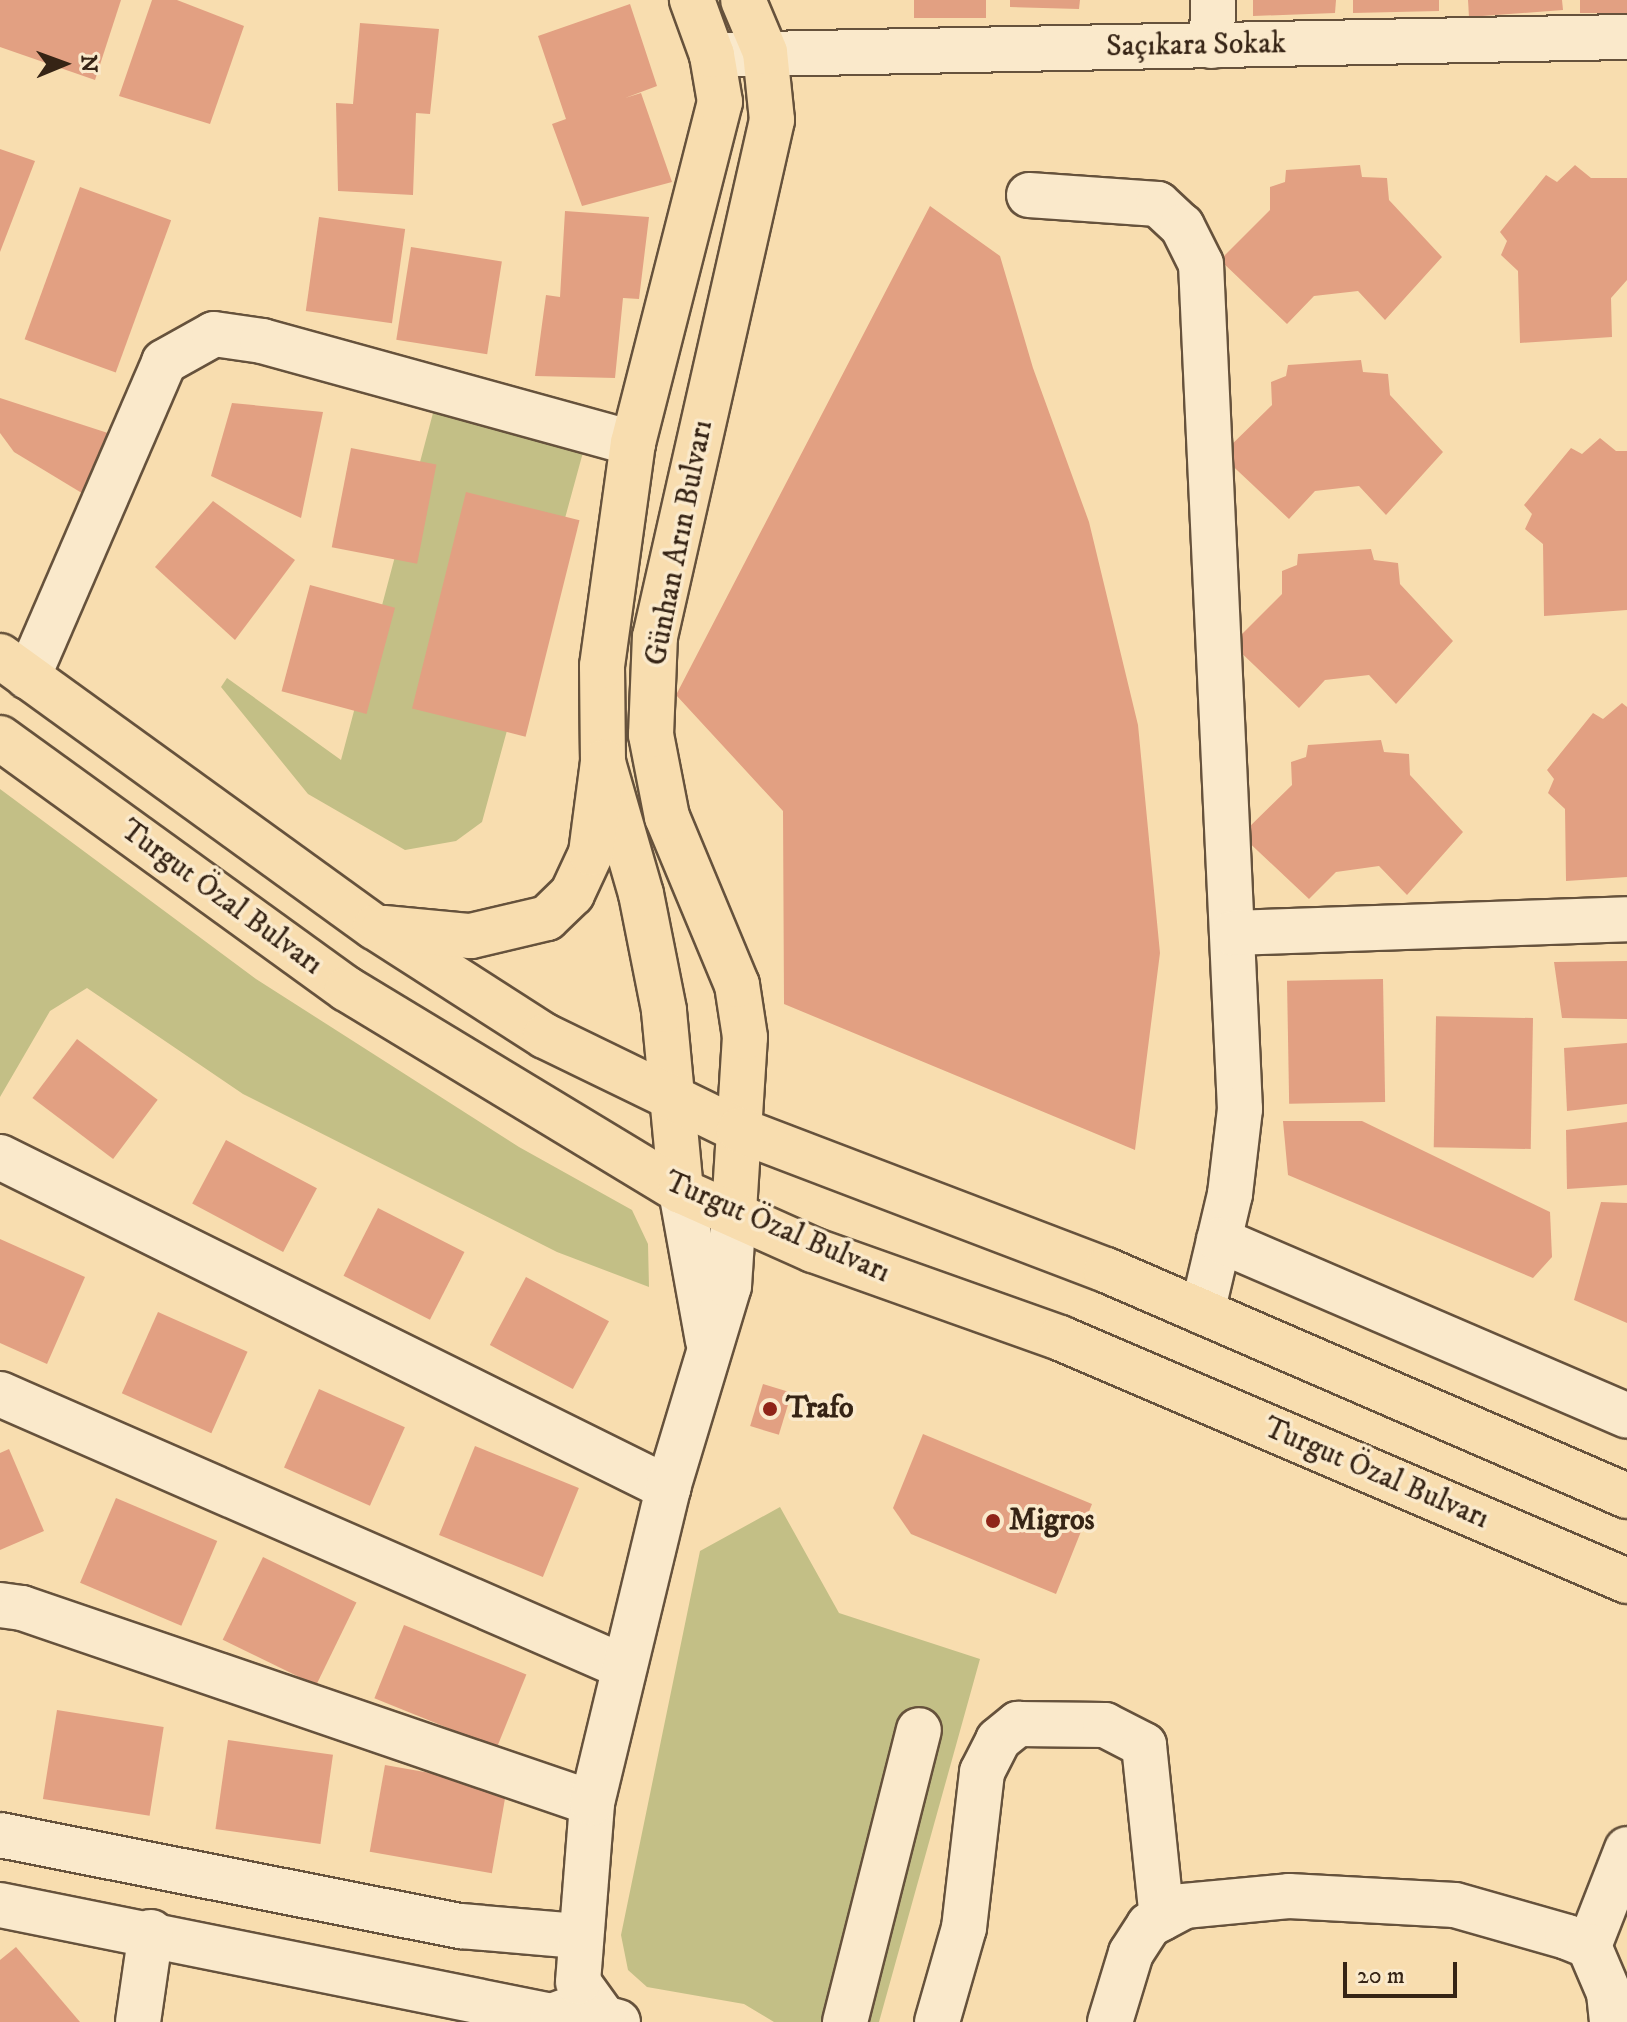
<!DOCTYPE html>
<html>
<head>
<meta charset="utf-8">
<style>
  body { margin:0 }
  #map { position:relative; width:1627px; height:2022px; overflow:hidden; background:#f8ddaf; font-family:"IM FELL DW Pica",serif }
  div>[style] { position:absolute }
  .green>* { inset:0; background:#c3bf86 }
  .building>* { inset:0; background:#e2a082; transform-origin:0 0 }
  .roads { filter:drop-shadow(2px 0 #66523c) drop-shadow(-2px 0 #66523c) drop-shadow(0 2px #66523c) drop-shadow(0 -2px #66523c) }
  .minor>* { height:44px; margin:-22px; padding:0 22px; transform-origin:22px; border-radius:22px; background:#fae9cb }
  .major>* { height:44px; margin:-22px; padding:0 22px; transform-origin:22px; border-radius:22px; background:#f8ddaf }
  .highway>* { height:44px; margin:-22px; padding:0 22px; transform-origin:22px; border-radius:22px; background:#f8ddaf }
  .dots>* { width:22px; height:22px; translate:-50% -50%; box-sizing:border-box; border:4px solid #fae9cb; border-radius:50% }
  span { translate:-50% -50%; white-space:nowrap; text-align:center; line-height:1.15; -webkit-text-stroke:7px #fae9cb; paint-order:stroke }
  .street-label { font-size:30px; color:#362415 }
  .poi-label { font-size:30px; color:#362415; font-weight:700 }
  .left { translate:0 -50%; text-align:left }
  .north { position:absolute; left:24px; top:24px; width:80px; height:80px; -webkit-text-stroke:6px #fae9cb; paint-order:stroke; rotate:89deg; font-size:22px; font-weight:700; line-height:32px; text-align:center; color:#362415 }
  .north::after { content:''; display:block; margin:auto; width:28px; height:36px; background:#362415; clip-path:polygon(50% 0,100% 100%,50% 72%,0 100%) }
  .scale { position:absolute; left:1343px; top:1962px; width:114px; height:36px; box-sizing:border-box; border:4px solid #362415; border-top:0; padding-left:10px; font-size:24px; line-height:28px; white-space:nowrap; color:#362415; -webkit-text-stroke:6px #fae9cb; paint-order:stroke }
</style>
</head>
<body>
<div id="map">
  <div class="green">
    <i style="clip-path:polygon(433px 413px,585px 445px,482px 822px,456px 841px,405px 850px,308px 794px,221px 687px,227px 678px,341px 760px)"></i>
    <i style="clip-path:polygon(0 789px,256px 979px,519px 1147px,632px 1210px,648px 1244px,649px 1287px,557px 1252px,243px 1094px,87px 988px,50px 1011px,0 1097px)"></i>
    <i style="clip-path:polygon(780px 1507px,839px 1613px,980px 1659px,879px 2022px,774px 2022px,744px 2004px,647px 1987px,628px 1970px,621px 1935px,700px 1551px)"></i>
  </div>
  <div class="building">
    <i style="clip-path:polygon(0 0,121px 0,95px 80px,0 47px)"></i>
    <i style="clip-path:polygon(152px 0,177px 0,244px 26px,210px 124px,119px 96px)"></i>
    <i style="left:914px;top:0;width:72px;height:18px"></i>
    <i style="clip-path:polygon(1010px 0,1080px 0,1079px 9px,1010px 7px)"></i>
    <i style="clip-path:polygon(1253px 0,1336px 0,1335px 13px,1253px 16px)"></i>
    <i style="clip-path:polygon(1353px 0,1439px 0,1439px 11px,1353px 13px)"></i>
    <i style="clip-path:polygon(1468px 0,1562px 0,1563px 10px,1469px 17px)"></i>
    <i style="left:1580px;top:0;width:47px;height:13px"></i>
    <i style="clip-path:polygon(630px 4px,657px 86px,625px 98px,641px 93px,672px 182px,582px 206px,552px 124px,566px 119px,538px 36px)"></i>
    <i style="clip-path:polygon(360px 23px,439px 29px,430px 114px,416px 113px,413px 195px,338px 191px,336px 103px,353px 104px)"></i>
    <i style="clip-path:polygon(0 149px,35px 161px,0 252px)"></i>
    <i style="clip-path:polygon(1360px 165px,1362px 177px,1387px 178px,1389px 200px,1442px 257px,1385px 320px,1358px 291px,1314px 296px,1287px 324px,1220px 260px,1270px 210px,1270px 187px,1285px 182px,1286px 170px)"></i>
    <i style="clip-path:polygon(1575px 165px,1591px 178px,1627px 178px,1627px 280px,1611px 298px,1612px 337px,1520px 343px,1518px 271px,1501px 255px,1507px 241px,1500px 232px,1546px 175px,1557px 182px)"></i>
    <i style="left:80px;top:187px;width:97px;height:162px;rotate:20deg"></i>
    <i style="clip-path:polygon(930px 206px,1000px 256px,1033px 368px,1089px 522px,1138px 725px,1160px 953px,1135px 1150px,784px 1004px,783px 811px,676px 695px)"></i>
    <i style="clip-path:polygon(565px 211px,649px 217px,639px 299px,623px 298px,615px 378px,535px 376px,546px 295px,560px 297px)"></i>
    <i style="left:319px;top:217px;width:87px;height:95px;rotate:8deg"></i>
    <i style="left:411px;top:247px;width:92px;height:94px;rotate:9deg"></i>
    <i style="clip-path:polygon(1361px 360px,1363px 372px,1388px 374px,1390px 395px,1443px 452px,1386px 515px,1359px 486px,1315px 491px,1289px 519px,1221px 455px,1272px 405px,1271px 382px,1286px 376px,1288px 365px)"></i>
    <i style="clip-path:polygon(0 398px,114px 435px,95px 501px,14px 452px,0 433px)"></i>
    <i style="clip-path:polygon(232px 403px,323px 412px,301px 518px,211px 476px)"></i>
    <i style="clip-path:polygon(1600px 438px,1616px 451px,1627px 451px,1627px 610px,1544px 616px,1543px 544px,1525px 529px,1532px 514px,1524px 505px,1571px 448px,1582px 454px)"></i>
    <i style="left:351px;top:448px;width:87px;height:101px;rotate:11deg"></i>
    <i style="left:466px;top:492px;width:117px;height:223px;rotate:14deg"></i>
    <i style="clip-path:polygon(213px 501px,295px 560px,235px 640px,155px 567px)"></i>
    <i style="clip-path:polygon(1371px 549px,1374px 560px,1398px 563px,1400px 584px,1453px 641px,1396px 704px,1369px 675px,1325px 680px,1299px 708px,1232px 644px,1282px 594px,1282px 571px,1297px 565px,1298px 554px)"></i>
    <i style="left:310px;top:585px;width:88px;height:110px;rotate:15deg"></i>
    <i style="clip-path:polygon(1622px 703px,1627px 707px,1627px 877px,1566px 881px,1565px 809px,1548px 793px,1554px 779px,1547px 770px,1593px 713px,1603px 719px)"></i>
    <i style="clip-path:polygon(1381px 740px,1384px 752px,1409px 754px,1410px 775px,1463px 832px,1407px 895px,1379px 866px,1336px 872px,1309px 899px,1241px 835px,1292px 785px,1291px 762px,1306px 757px,1308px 745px)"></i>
    <i style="clip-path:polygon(1627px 961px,1627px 1019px,1562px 1018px,1554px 962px)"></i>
    <i style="left:1383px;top:979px;width:123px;height:96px;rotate:89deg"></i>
    <i style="left:1533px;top:1018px;width:131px;height:97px;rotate:91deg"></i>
    <i style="left:77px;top:1039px;width:101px;height:74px;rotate:37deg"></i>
    <i style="clip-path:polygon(1627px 1043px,1627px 1104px,1567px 1111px,1564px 1048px)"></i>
    <i style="clip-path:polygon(1283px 1121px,1362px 1121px,1550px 1212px,1552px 1257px,1533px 1278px,1288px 1175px)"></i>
    <i style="clip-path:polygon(1627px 1122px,1627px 1185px,1567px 1189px,1566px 1130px)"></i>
    <i style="left:226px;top:1140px;width:103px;height:72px;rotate:28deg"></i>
    <i style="clip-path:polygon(1601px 1202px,1627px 1203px,1627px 1323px,1574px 1300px)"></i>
    <i style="left:378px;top:1208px;width:97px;height:76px;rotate:27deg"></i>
    <i style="clip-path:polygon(0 1239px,85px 1277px,47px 1364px,0 1343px)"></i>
    <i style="left:526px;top:1277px;width:94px;height:77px;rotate:28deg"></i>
    <i style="left:158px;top:1312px;width:98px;height:89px;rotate:24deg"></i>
    <i style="left:763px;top:1384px;width:30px;height:44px;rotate:17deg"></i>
    <i style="left:319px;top:1389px;width:94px;height:86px;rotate:24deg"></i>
    <i style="clip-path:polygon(923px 1434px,1092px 1504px,1056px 1594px,911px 1534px,893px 1508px)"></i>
    <i style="left:475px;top:1446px;width:112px;height:96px;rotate:22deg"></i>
    <i style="clip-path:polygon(9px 1449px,44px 1531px,0 1550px,0 1453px)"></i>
    <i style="left:116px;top:1498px;width:110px;height:92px;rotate:23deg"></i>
    <i style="left:263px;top:1557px;width:104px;height:92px;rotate:26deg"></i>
    <i style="left:404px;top:1625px;width:132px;height:79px;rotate:22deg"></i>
    <i style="left:57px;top:1710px;width:108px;height:90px;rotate:9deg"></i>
    <i style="left:228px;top:1740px;width:106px;height:90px;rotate:8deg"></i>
    <i style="left:385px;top:1765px;width:124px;height:88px;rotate:10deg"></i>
    <i style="clip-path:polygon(16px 1947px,80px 2022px,0 2022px,0 1960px)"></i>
  </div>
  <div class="roads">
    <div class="minor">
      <i style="left:1212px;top:46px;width:46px;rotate:-88.8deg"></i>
      <i style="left:712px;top:55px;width:915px;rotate:-1.13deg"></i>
      <i style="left:1029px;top:195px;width:129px;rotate:4deg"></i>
      <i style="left:1158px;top:204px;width:33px;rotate:43deg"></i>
      <i style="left:1182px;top:226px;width:42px;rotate:63.4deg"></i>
      <i style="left:1201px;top:264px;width:846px;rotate:87.36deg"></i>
      <i style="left:1240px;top:1109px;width:86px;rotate:96.7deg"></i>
      <i style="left:1230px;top:1194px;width:121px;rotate:103.3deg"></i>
      <i style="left:28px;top:677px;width:343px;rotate:-66.6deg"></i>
      <i style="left:164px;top:362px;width:57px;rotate:-29.2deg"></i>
      <i style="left:214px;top:334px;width:49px;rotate:8.3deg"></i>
      <i style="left:262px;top:341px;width:385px;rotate:15.4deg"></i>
      <i style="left:1233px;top:933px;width:394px;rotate:-2deg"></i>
      <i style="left:0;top:1157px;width:746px;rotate:26.36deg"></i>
      <i style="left:681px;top:1191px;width:152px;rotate:79.8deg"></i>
      <i style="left:1219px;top:1240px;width:444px;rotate:23.3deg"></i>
      <i style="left:0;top:1394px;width:681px;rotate:23.63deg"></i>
      <i style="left:0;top:1605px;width:22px;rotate:8deg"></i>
      <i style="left:22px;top:1608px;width:602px;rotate:18.89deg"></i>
      <i style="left:0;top:1835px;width:470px;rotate:11.2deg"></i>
      <i style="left:461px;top:1926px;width:117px;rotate:4.9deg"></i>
      <i style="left:0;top:1905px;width:563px;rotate:11.37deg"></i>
      <i style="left:552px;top:2016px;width:40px;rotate:-20.2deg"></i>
      <i style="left:1589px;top:1946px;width:104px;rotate:-68.6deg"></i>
      <i style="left:138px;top:2022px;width:91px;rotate:-81.8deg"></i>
      <i style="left:618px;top:2022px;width:15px;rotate:-164deg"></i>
      <i style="left:604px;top:2018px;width:44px;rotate:-125.8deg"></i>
      <i style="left:578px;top:1982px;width:180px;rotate:-85.5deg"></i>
      <i style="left:592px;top:1803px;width:324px;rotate:-76.4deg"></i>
      <i style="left:668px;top:1488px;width:211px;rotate:-73.2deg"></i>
      <i style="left:729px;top:1286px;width:75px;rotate:-86.2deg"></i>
      <i style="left:845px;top:2022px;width:301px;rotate:-75.8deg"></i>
      <i style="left:937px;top:2022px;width:98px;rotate:-74deg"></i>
      <i style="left:964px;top:1928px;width:157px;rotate:-83.4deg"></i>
      <i style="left:982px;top:1772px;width:36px;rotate:-63deg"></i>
      <i style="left:998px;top:1740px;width:26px;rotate:-39deg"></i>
      <i style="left:1018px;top:1724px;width:87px;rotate:0.7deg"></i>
      <i style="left:1105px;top:1725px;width:44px;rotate:27.1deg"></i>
      <i style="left:1144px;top:1745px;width:174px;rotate:84.1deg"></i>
      <i style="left:1110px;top:2022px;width:72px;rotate:-73.1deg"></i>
      <i style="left:1131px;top:1953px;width:33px;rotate:-57deg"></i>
      <i style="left:1149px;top:1925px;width:40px;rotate:-28deg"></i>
      <i style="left:1184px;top:1906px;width:105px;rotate:-5.4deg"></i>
      <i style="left:1289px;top:1896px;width:166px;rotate:3.1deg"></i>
      <i style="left:1455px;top:1905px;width:116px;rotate:15.9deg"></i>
      <i style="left:1567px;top:1937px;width:24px;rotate:22deg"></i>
      <i style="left:1589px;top:1946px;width:51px;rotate:66.9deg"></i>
      <i style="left:1609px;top:1993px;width:29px;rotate:84deg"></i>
    </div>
    <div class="major">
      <i style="left:681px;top:1191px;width:182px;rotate:-95.4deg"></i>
      <i style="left:664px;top:1010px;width:118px;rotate:-101.2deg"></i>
      <i style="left:641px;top:894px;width:137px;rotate:-106.1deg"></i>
      <i style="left:603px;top:762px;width:96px;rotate:-90.6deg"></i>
      <i style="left:602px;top:666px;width:225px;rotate:-82.1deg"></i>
      <i style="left:633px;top:443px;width:352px;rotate:-75.7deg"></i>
      <i style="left:720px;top:102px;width:48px;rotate:-99.7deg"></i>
      <i style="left:712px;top:55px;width:59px;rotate:-110deg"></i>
      <i style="left:734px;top:1211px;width:174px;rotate:-86.4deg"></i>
      <i style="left:745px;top:1037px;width:53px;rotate:-98.7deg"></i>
      <i style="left:737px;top:985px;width:182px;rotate:-112.6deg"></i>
      <i style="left:667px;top:817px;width:84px;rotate:-101deg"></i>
      <i style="left:651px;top:735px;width:98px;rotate:-87.7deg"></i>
      <i style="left:655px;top:637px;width:530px;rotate:-77.25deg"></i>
      <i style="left:772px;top:120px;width:68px;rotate:-95.9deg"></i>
      <i style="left:765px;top:52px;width:56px;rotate:-112.9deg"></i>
    </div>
    <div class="highway">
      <i style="left:0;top:656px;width:463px;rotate:35.9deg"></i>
      <i style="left:375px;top:927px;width:202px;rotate:32.7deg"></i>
      <i style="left:545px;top:1036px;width:216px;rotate:25.9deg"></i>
      <i style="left:739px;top:1130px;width:393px;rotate:20.9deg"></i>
      <i style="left:1106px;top:1270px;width:568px;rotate:23.45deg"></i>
      <i style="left:0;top:738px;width:428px;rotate:35.9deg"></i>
      <i style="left:347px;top:989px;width:390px;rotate:31.2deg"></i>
      <i style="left:681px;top:1191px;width:145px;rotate:24.1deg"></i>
      <i style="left:813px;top:1250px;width:262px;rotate:19.6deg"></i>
      <i style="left:1060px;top:1338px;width:617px;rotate:23.2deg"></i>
      <i style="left:384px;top:928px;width:87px;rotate:5.3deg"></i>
      <i style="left:471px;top:936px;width:78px;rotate:-13.3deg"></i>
      <i style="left:547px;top:918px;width:35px;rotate:-44deg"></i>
      <i style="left:572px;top:894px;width:45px;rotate:-65.1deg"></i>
      <i style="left:591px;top:853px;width:92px;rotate:-82.5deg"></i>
    </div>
  </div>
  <div class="dots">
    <i style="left:770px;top:1409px;background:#8f2418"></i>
    <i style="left:993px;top:1521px;background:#8f2418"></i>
  </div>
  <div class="street-label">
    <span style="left:1196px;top:46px;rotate:-1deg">Saçıkara Sokak</span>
    <span style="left:680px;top:543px;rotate:-79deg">Günhan Arın Bulvarı</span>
    <span style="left:221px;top:898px;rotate:36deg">Turgut Özal Bulvarı</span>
    <span style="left:777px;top:1228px;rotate:23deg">Turgut Özal Bulvarı</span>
    <span style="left:1376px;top:1474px;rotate:23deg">Turgut Özal Bulvarı</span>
  </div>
  <div class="poi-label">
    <span class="left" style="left:786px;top:1409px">Trafo</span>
    <span class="left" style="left:1009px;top:1521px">Migros</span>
  </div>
  <div class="north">N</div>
  <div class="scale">20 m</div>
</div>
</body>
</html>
